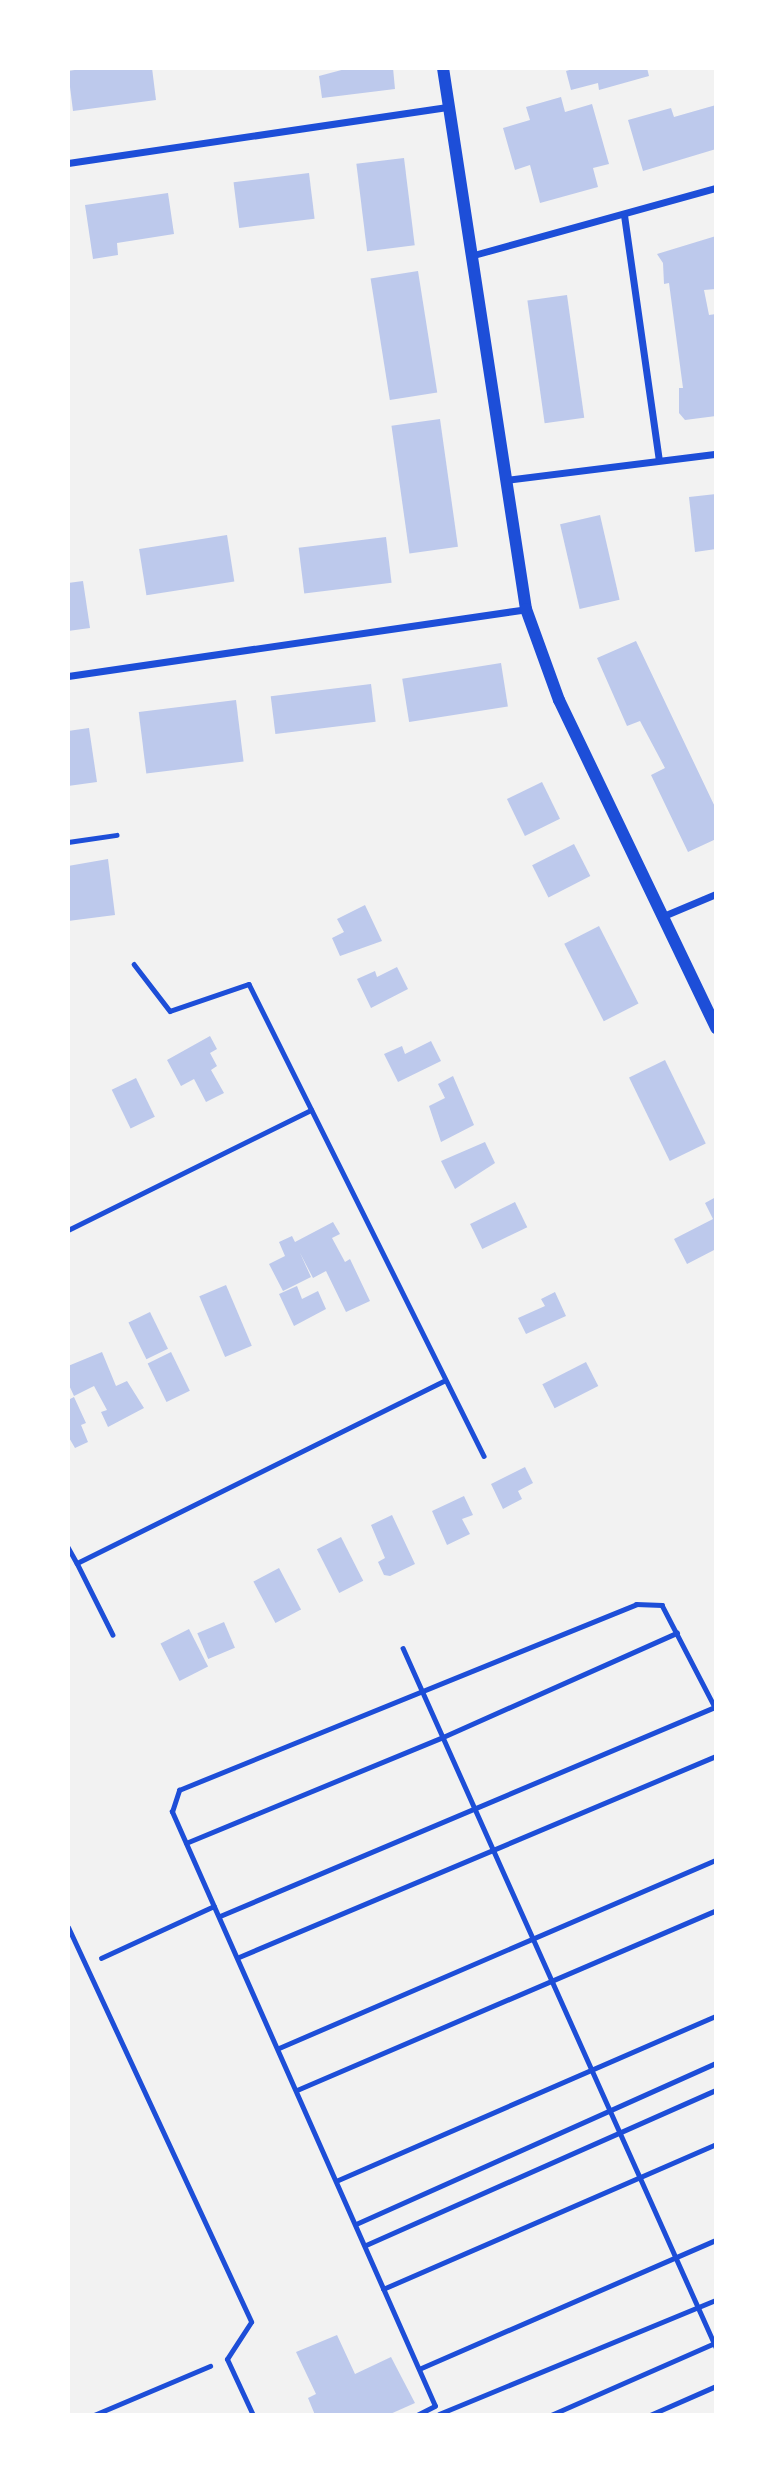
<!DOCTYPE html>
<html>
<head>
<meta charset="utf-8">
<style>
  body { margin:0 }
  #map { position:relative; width:784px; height:2483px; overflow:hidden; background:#f2f2f2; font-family:Poppins,sans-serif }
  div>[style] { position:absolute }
  .building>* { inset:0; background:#bdc9ec; transform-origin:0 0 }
  .path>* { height:4.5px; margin:-2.25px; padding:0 2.25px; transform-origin:2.25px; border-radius:2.25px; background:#1d4ed8 }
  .service>* { height:5px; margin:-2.5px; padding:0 2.5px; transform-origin:2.5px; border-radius:2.5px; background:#1d4ed8 }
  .minor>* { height:7px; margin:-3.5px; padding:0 3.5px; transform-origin:3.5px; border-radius:3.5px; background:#1d4ed8 }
  .tertiary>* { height:12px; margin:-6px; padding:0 6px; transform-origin:6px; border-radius:6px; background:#1d4ed8 }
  span { translate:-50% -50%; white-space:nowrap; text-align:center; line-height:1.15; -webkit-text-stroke:7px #fff; paint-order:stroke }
  .frame { position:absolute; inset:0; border:70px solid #fff; pointer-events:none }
</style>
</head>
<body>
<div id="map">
  <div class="building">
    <i style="clip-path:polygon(88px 68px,152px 68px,156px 100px,73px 111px,68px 71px)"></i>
    <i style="clip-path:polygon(349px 68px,393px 68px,395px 89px,322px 98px,319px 76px)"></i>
    <i style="clip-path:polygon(576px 68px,647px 68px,649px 76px,599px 90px,598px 83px,571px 90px,566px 71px)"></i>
    <i style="clip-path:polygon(561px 97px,565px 112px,592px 104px,609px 164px,593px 168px,598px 187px,540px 203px,530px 165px,515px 170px,503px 128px,530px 120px,526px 107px)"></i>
    <i style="clip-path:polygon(716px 105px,716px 149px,643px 171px,628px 120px,671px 108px,674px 117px)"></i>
    <i style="left:404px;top:158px;width:88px;height:48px;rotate:83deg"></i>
    <i style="left:309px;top:173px;width:46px;height:76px;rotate:83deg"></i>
    <i style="clip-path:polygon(168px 193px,174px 234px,117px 243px,118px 255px,93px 259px,85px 205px)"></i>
    <i style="clip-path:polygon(716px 236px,716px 289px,704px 290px,709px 315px,716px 314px,716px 416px,685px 420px,679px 413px,679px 388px,683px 388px,669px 283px,664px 284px,663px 263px,657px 254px)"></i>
    <i style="left:418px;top:271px;width:123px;height:48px;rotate:81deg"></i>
    <i style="left:567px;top:295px;width:124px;height:40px;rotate:82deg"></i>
    <i style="left:440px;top:419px;width:129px;height:49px;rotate:82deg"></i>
    <i style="clip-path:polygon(716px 494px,716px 549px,695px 552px,689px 497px)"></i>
    <i style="left:600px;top:515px;width:87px;height:41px;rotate:77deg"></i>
    <i style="left:227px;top:535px;width:47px;height:89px;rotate:81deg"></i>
    <i style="left:386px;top:537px;width:46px;height:88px;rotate:83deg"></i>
    <i style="clip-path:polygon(83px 581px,90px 628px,68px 631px,68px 583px)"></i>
    <i style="clip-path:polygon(636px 641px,716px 809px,716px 839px,688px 852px,651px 775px,665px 768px,640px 721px,627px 726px,597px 658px)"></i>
    <i style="left:501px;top:663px;width:44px;height:100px;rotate:81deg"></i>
    <i style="left:371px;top:684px;width:38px;height:101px;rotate:83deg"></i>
    <i style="left:236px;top:700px;width:62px;height:98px;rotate:83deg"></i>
    <i style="clip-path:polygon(89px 728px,97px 782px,68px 786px,68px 731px)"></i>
    <i style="left:542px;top:782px;width:41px;height:39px;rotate:64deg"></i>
    <i style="left:574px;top:844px;width:36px;height:47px;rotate:63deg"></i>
    <i style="clip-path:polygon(108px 859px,115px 915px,68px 921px,68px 866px)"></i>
    <i style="clip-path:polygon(365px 905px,382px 941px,340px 956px,332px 938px,344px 932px,337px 919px)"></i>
    <i style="left:599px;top:926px;width:87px;height:39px;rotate:63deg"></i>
    <i style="clip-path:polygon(397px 967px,408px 989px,371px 1008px,357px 979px,375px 971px,377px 977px)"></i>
    <i style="clip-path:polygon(210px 1036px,217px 1049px,210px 1053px,217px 1066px,211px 1070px,224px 1093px,206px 1102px,194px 1079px,181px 1086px,167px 1060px)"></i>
    <i style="clip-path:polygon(431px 1041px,441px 1061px,398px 1082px,384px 1054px,402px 1046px,405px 1054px)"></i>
    <i style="left:665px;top:1060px;width:93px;height:40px;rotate:64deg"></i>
    <i style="clip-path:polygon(453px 1076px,474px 1125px,441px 1142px,429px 1106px,445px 1098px,438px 1084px)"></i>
    <i style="left:136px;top:1078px;width:43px;height:27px;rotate:64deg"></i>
    <i style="clip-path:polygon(485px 1142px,495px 1163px,455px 1189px,441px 1161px)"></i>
    <i style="clip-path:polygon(716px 1197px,716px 1249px,687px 1264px,674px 1239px,713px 1219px,705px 1203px)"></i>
    <i style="left:515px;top:1202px;width:28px;height:50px;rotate:64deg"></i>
    <i style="clip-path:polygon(333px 1222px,340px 1234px,332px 1238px,345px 1262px,350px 1259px,370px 1301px,346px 1312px,326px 1271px,313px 1278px,300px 1253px,311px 1277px,283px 1291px,269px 1264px,285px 1256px,279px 1242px,292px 1236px,295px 1242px)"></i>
    <i style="left:226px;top:1285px;width:66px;height:29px;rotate:67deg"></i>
    <i style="clip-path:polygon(297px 1286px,302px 1299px,318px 1291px,326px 1309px,294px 1326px,279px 1294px)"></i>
    <i style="clip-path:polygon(555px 1292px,566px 1316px,526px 1334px,518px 1318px,545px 1306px,541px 1299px)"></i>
    <i style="left:150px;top:1312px;width:41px;height:24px;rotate:64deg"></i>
    <i style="clip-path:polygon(102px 1352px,116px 1386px,127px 1381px,144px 1408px,108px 1427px,101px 1412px,107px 1410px,94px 1386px,74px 1396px,68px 1383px,68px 1366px)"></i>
    <i style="left:171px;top:1352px;width:43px;height:26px;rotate:64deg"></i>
    <i style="left:586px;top:1362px;width:27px;height:49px;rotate:63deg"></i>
    <i style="clip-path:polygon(74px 1397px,86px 1423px,81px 1425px,88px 1442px,75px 1448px,68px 1436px,68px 1400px)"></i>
    <i style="clip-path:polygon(525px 1467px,533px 1483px,518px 1491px,522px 1499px,503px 1509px,491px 1484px)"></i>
    <i style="clip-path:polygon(464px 1496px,473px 1515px,462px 1519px,470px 1534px,447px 1545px,432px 1511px)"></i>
    <i style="clip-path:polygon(392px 1515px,415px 1564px,390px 1576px,384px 1575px,378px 1562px,385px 1558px,371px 1525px)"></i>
    <i style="left:341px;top:1537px;width:49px;height:27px;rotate:63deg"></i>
    <i style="left:279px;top:1568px;width:47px;height:29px;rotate:62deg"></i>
    <i style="left:224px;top:1622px;width:28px;height:29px;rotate:67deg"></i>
    <i style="left:189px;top:1629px;width:42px;height:32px;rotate:63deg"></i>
    <i style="clip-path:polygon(337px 2335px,355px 2374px,391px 2357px,415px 2403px,388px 2415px,315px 2415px,308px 2398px,316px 2394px,296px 2352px)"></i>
  </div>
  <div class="path">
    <i style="left:68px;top:842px;width:49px;rotate:-8.3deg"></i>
    <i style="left:134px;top:964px;width:59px;rotate:52.5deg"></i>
    <i style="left:170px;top:1011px;width:83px;rotate:-18.9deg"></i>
    <i style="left:249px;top:984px;width:527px;rotate:63.53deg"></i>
    <i style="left:68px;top:1230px;width:271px;rotate:-26.3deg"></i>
    <i style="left:68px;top:1547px;width:18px;rotate:61deg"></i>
    <i style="left:77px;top:1563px;width:411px;rotate:-26.4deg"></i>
    <i style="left:77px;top:1563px;width:80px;rotate:63.4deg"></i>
    <i style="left:403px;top:1648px;width:766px;rotate:65.88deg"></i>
    <i style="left:186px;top:1843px;width:278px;rotate:-22.4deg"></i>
    <i style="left:443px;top:1737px;width:256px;rotate:-24deg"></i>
    <i style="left:220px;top:1916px;width:537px;rotate:-22.89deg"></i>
    <i style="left:239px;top:1957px;width:518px;rotate:-22.85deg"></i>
    <i style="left:101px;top:1958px;width:124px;rotate:-24.7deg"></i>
    <i style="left:279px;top:2048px;width:476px;rotate:-23.3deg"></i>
    <i style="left:297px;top:2090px;width:456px;rotate:-23.2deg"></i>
    <i style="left:336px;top:2181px;width:414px;rotate:-23.5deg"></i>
    <i style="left:356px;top:2224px;width:394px;rotate:-24.1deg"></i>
    <i style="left:366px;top:2245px;width:383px;rotate:-23.9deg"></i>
    <i style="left:383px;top:2289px;width:363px;rotate:-23.5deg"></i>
    <i style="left:419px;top:2369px;width:324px;rotate:-23.5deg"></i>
    <i style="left:439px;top:2414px;width:300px;rotate:-22.4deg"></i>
    <i style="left:94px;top:2415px;width:126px;rotate:-22.9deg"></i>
    <i style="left:417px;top:2415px;width:20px;rotate:-27deg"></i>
    <i style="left:435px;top:2406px;width:650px;rotate:-113.88deg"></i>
    <i style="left:172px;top:1812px;width:23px;rotate:-72deg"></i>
    <i style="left:179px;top:1790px;width:493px;rotate:-22.1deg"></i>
    <i style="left:636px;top:1604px;width:26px;rotate:2deg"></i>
    <i style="left:662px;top:1605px;width:117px;rotate:62.6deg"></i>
    <i style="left:551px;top:2415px;width:179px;rotate:-23.7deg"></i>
    <i style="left:650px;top:2415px;width:72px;rotate:-23.7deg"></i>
  </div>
  <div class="service">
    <i style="left:68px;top:1927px;width:435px;rotate:65.1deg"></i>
    <i style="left:251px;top:2322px;width:44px;rotate:123deg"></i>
    <i style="left:227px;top:2359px;width:62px;rotate:65.1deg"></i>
  </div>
  <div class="minor">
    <i style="left:68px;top:163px;width:385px;rotate:-8.4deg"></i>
    <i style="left:624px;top:215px;width:247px;rotate:81.9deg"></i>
    <i style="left:470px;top:256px;width:255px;rotate:-15.5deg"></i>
    <i style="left:506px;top:480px;width:212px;rotate:-7.1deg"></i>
    <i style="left:68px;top:676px;width:463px;rotate:-8.3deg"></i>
    <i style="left:661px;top:917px;width:60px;rotate:-22.7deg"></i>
  </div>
  <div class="tertiary">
    <i style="left:443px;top:68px;width:547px;rotate:81.28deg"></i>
    <i style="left:526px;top:609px;width:97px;rotate:70.1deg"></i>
    <i style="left:559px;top:700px;width:364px;rotate:64.4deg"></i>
  </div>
  <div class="frame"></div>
</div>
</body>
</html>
